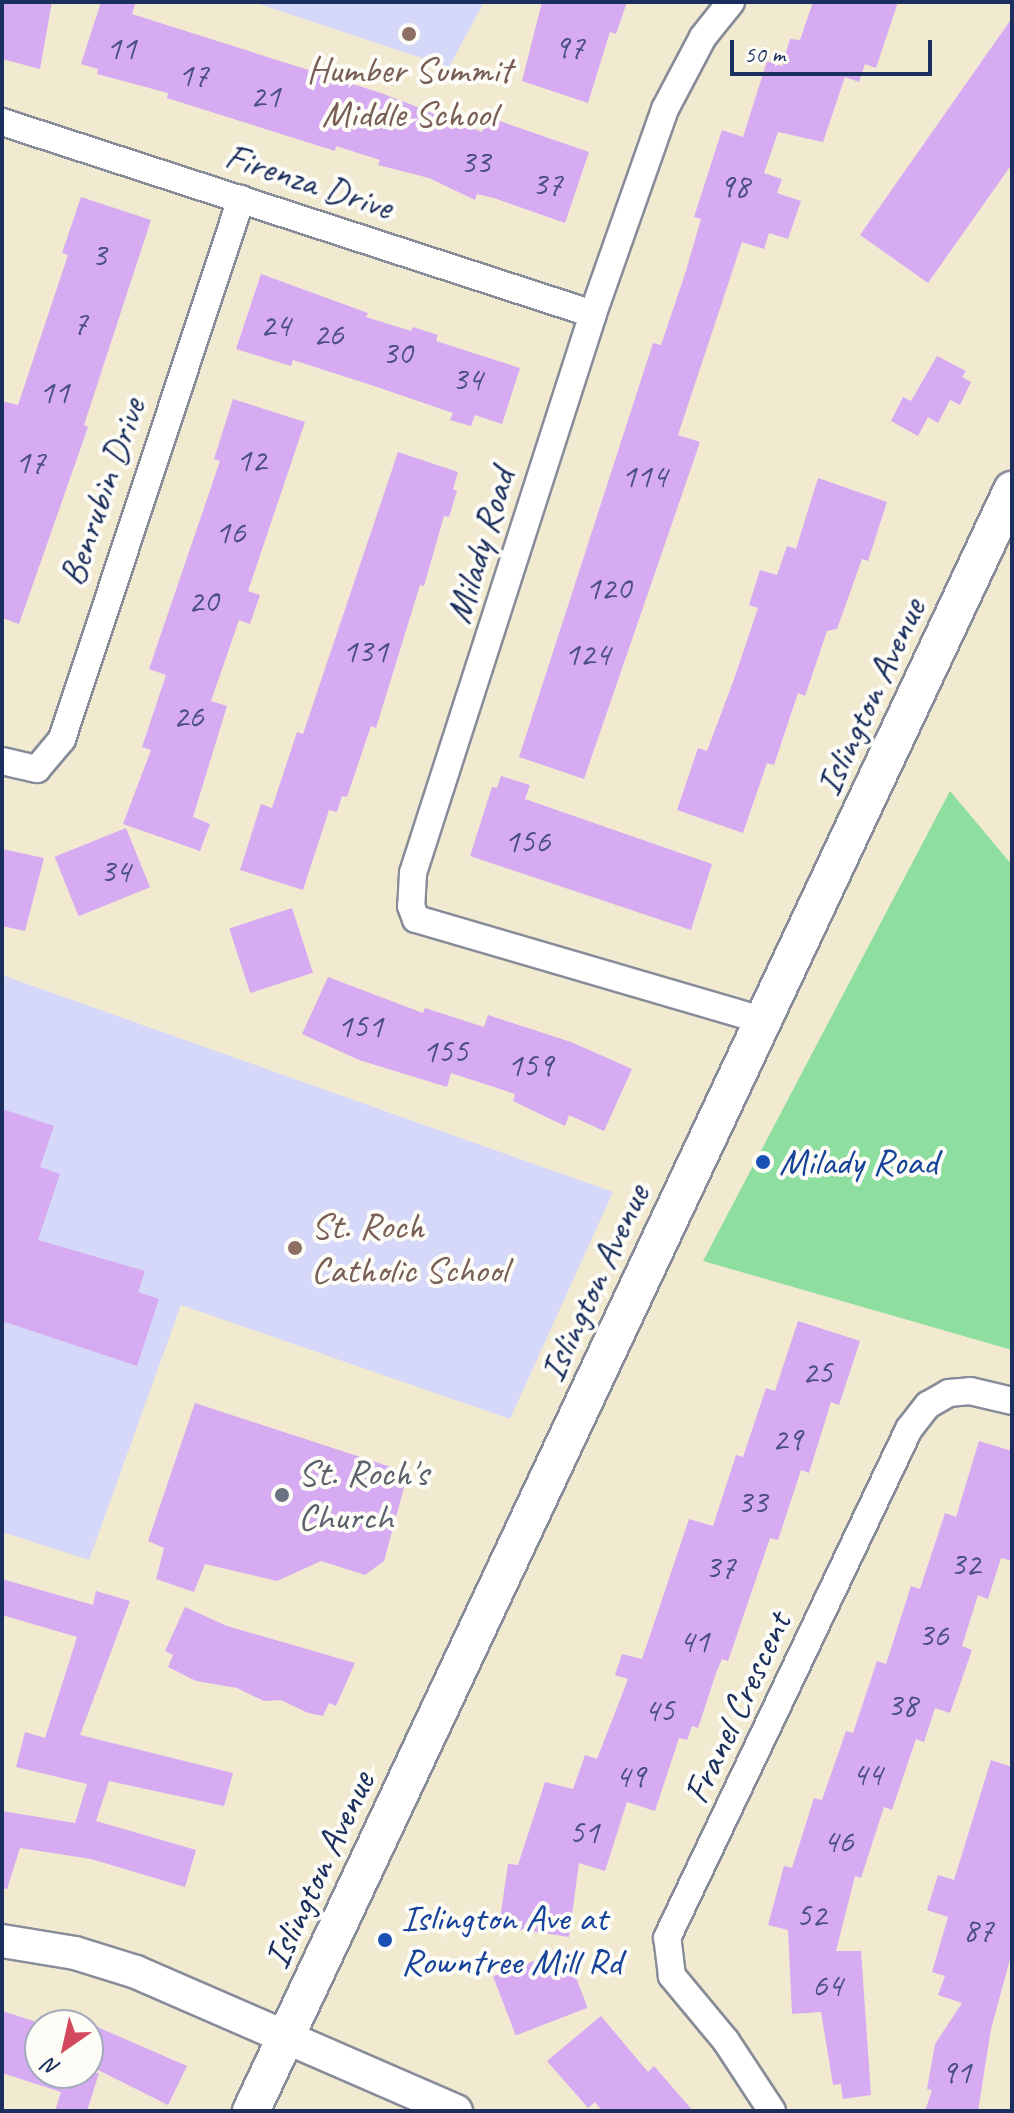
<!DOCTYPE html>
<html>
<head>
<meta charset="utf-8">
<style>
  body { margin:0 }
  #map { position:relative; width:1014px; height:2113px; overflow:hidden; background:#f1ead1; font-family:Caveat,sans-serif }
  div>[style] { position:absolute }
  .built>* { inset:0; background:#d5d8f9 }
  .green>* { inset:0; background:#8edf9f }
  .building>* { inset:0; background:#d6abf2; transform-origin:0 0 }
  .roads { filter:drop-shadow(2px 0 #868c98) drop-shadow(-2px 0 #868c98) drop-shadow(0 2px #868c98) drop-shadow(0 -2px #868c98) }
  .minor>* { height:26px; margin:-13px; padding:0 13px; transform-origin:13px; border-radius:13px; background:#fff }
  .tertiary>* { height:32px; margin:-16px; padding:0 16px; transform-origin:16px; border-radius:16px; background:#fff }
  .secondary>* { height:36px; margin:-18px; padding:0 18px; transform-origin:18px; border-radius:18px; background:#fff }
  .dots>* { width:22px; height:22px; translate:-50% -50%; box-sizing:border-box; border:4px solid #fdfcf7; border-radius:50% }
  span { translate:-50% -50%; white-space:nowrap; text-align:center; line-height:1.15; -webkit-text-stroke:8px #fdfcf7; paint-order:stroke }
  .number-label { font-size:34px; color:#4a4e83 }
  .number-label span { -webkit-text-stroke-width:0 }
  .education-label { font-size:38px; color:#785e54 }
  .left { translate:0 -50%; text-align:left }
  .street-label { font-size:38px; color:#1b2f5e }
  .transit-label { font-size:38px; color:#164399 }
  .worship-label { font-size:38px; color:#5b616d }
  .frame { position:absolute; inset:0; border:4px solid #1b2f5e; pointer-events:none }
  .north { position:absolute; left:24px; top:2009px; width:80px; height:80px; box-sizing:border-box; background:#fdfcf7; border:2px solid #a3aaba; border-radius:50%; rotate:214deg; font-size:22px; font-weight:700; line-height:32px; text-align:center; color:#1b2f5e }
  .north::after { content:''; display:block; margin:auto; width:28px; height:36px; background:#d1495b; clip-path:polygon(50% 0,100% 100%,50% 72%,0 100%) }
  .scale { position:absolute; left:730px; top:40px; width:202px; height:36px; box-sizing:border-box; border:4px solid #1b2f5e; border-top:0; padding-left:10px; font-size:24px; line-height:28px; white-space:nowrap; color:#1b2f5e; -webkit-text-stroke:6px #fdfcf7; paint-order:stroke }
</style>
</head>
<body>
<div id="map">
  <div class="built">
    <i style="clip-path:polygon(253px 2px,484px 2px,449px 67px)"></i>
    <i style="clip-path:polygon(2px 975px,613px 1192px,510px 1419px,181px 1305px,89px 1560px,2px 1532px)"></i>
  </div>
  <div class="green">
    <i style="clip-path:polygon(950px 791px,1012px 865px,1012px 1350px,703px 1261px)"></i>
  </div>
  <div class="building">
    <i style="clip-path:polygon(2px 2px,52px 2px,40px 69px,2px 59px)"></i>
    <i style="clip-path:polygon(101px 2px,136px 2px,132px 14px,381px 93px,482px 132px,488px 117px,589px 152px,565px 223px,494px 198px,477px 194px,475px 200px,429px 178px,378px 165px,380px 160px,336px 146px,335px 151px,167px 98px,168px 93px,97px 74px,98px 69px,81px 64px)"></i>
    <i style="clip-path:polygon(542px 2px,627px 2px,616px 34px,610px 32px,588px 103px,522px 81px)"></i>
    <i style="clip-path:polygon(813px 2px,898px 2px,876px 68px,865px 64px,859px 82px,845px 77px,823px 142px,778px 132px,764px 173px,782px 179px,777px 193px,801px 201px,788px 239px,769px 233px,764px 249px,742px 242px,678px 435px,700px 442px,584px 779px,519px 757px,653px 343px,661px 345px,685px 274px,701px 219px,694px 217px,722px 130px,743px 137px,767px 61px,782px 66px,790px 39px,800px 40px)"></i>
    <i style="clip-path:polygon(1012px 18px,1012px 164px,928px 283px,860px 235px)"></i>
    <i style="clip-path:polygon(81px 197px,151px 220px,84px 425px,88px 427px,19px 624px,2px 618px,2px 401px,18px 405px,68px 255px,62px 253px)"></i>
    <i style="clip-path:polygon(261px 274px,368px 313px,366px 317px,411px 331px,413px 327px,438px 335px,436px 341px,520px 368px,502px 424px,475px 415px,471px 426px,450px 420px,453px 413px,374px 386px,293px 360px,291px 366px,236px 349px)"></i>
    <i style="clip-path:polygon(937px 356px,966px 371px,962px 377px,971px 382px,960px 405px,950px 400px,938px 423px,928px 417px,918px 436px,891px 421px,903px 397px,911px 401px)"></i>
    <i style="clip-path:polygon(233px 399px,305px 422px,248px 591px,260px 595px,250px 624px,239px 620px,211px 701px,227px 706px,193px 817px,210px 824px,200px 851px,123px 824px,151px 750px,142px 747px,166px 675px,149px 669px,220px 461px,214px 459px)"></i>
    <i style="clip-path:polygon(398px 452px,458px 472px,453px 489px,457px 491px,449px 517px,444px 516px,424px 586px,420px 585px,376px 728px,371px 726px,347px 797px,342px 796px,337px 812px,329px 810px,303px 890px,240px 870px,261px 804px,272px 808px,297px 732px,303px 734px)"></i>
    <i style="clip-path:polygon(818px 478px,887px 502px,868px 561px,862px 559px,837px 629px,827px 631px,805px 696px,798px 693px,774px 765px,767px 763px,743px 833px,677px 810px,698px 748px,707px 751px,733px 682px,758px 608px,749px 605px,760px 570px,777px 575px,787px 546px,796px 549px)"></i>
    <i style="clip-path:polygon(501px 776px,530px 785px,525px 799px,712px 864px,691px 930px,470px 856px,492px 787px,497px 788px)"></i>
    <i style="left:126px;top:828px;width:64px;height:77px;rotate:68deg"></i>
    <i style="clip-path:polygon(2px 849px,44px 858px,25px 931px,2px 926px)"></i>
    <i style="left:292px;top:908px;width:68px;height:66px;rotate:72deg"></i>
    <i style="clip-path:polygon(328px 977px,423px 1013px,425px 1008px,484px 1027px,488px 1015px,571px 1042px,632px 1069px,604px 1131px,569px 1115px,565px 1126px,513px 1101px,515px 1094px,451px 1073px,447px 1087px,359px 1060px,302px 1034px)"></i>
    <i style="clip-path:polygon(2px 1109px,54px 1126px,40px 1167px,60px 1174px,38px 1240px,145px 1271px,138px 1292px,159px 1299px,137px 1366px,2px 1321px)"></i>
    <i style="clip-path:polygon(798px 1321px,860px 1341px,839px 1405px,831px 1402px,809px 1473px,801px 1470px,778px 1540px,770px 1538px,728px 1661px,722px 1659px,716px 1673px,698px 1728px,692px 1726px,687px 1740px,679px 1738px,655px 1811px,627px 1802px,605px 1871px,579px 1863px,569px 1937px,499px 1926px,508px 1864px,518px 1865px,545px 1782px,573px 1789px,585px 1755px,597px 1759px,628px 1679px,615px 1675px,622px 1654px,642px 1659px,689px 1519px,713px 1526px,736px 1455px,743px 1457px,766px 1388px,775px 1391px)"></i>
    <i style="clip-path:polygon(195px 1403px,397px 1469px,406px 1480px,384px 1561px,365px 1575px,321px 1561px,277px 1581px,205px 1564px,194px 1592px,156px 1579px,164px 1548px,148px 1541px)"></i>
    <i style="clip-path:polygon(979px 1441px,1012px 1451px,1012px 1561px,1001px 1558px,988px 1599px,978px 1595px,962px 1646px,972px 1650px,950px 1713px,935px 1708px,924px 1742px,916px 1739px,892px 1810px,884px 1807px,861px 1878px,855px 1876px,836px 1951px,861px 1951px,871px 2095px,843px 2099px,841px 2084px,833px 2085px,821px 2012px,792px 2014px,788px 1930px,768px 1925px,784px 1866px,792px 1868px,814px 1798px,822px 1800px,846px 1731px,853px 1733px,877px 1661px,886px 1664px,911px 1586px,920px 1589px,945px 1513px,956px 1517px)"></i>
    <i style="clip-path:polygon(2px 1579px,93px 1605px,96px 1591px,130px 1601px,80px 1735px,233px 1773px,224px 1806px,109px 1781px,96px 1821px,196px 1850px,185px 1887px,91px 1859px,20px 1848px,7px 1889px,2px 1888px,2px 1811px,75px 1823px,87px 1784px,16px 1767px,25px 1732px,45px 1738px,77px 1637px,2px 1615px)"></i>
    <i style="clip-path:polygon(185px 1607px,227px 1626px,355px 1663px,336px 1706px,329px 1703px,323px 1716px,308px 1713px,281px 1700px,264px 1701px,237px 1688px,196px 1681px,168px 1667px,173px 1655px,165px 1651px)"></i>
    <i style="clip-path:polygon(991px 1760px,1012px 1767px,1012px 1952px,991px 2029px,978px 2111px,925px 2111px,932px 2090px,927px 2089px,935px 2044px,962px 2003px,938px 1995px,945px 1976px,932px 1972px,948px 1917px,927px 1910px,938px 1875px,954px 1880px)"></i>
    <i style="left:565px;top:1949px;width:63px;height:77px;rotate:69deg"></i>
    <i style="clip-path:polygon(2px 2011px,40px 2023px,40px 2073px,99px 2073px,87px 2111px,55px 2111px,61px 2092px,2px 2073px)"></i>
    <i style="clip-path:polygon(601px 2016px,648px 2072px,654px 2066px,693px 2111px,602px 2111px,595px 2102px,588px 2108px,547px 2061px)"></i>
    <i style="clip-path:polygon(88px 2023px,187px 2066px,168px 2105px,88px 2065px)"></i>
  </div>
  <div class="roads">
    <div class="minor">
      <i style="left:731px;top:2px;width:45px;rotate:128.7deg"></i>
      <i style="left:703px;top:37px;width:81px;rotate:117.8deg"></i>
      <i style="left:665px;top:109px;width:217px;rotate:109.4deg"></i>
      <i style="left:593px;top:314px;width:587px;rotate:107.85deg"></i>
      <i style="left:413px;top:873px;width:33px;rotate:93deg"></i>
      <i style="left:411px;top:906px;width:14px;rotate:69deg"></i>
      <i style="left:416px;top:919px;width:363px;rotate:16.3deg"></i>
      <i style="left:2px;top:122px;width:621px;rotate:18deg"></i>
      <i style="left:2px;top:761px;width:36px;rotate:13deg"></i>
      <i style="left:37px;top:769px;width:39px;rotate:-50deg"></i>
      <i style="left:62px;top:739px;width:569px;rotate:-71.66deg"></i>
      <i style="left:772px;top:2111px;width:84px;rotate:-123.3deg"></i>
      <i style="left:726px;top:2041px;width:85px;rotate:-129.7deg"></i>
      <i style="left:672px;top:1976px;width:38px;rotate:-97deg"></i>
      <i style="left:667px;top:1938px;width:564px;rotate:-64.57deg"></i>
      <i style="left:909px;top:1429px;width:31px;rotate:-52deg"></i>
      <i style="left:928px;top:1405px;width:24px;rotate:-30deg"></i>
      <i style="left:949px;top:1393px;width:21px;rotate:-5deg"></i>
      <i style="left:970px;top:1391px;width:43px;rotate:13.4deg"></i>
    </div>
    <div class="tertiary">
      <i style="left:2px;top:1941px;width:74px;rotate:9.3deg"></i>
      <i style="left:75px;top:1953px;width:64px;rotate:17.3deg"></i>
      <i style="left:136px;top:1972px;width:349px;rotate:23.5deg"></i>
    </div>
    <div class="secondary">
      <i style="left:251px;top:2111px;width:1791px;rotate:-64.85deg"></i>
    </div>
  </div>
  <div class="dots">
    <i style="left:409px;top:34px;background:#8d6e63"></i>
    <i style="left:763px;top:1162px;background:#1a4fb4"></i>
    <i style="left:295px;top:1248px;background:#8d6e63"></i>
    <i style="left:282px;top:1495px;background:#6b7280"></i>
    <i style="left:385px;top:1940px;background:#1a4fb4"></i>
  </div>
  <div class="number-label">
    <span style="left:569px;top:47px">97</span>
    <span style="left:121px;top:48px">11</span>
    <span style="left:193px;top:75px">17</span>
    <span style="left:265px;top:96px">21</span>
    <span style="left:475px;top:162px">33</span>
    <span style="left:547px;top:184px">37</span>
    <span style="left:734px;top:186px">98</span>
    <span style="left:99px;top:255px">3</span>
    <span style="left:80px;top:323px">7</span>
    <span style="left:275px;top:325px">24</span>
    <span style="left:328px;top:334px">26</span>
    <span style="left:397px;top:353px">30</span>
    <span style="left:467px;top:379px">34</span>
    <span style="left:54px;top:392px">11</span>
    <span style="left:251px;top:460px">12</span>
    <span style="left:30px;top:462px">17</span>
    <span style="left:644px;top:476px">114</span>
    <span style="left:230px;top:532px">16</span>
    <span style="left:608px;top:588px">120</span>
    <span style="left:203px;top:601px">20</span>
    <span style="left:365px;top:651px">131</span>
    <span style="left:587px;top:654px">124</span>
    <span style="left:188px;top:716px">26</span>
    <span style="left:527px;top:841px">156</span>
    <span style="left:115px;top:871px">34</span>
    <span style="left:360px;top:1026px">151</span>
    <span style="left:445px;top:1051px">155</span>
    <span style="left:530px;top:1065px">159</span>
    <span style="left:817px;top:1372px">25</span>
    <span style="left:787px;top:1439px">29</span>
    <span style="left:752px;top:1502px">33</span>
    <span style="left:965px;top:1564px">32</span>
    <span style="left:720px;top:1567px">37</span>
    <span style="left:933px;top:1635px">36</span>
    <span style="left:694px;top:1641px">41</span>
    <span style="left:902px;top:1705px">38</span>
    <span style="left:659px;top:1710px">45</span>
    <span style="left:867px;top:1774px">44</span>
    <span style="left:630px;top:1776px">49</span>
    <span style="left:584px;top:1832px">51</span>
    <span style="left:838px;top:1841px">46</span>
    <span style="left:811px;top:1915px">52</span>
    <span style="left:978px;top:1930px">87</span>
    <span style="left:827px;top:1985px">64</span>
    <span style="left:956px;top:2072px">91</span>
  </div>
  <div class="education-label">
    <span style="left:409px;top:92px">Humber Summit<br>Middle School</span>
    <span class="left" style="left:311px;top:1248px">St. Roch<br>Catholic School</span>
  </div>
  <div class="street-label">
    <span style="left:309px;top:181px;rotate:18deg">Firenza Drive</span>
    <span style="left:102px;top:492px;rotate:-71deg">Benrubin Drive</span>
    <span style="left:480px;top:546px;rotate:-73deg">Milady Road</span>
    <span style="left:870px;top:697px;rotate:-65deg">Islington Avenue</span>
    <span style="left:594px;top:1283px;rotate:-65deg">Islington Avenue</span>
    <span style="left:737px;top:1708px;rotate:-65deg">Franel Crescent</span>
    <span style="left:319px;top:1870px;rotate:-65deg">Islington Avenue</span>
  </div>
  <div class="transit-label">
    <span class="left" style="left:779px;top:1162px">Milady Road</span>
    <span class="left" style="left:401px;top:1940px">Islington Ave at<br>Rowntree Mill Rd</span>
  </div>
  <div class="worship-label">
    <span class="left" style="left:298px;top:1495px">St. Roch's<br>Church</span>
  </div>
  <div class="frame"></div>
  <div class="north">N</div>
  <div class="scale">50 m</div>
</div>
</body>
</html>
